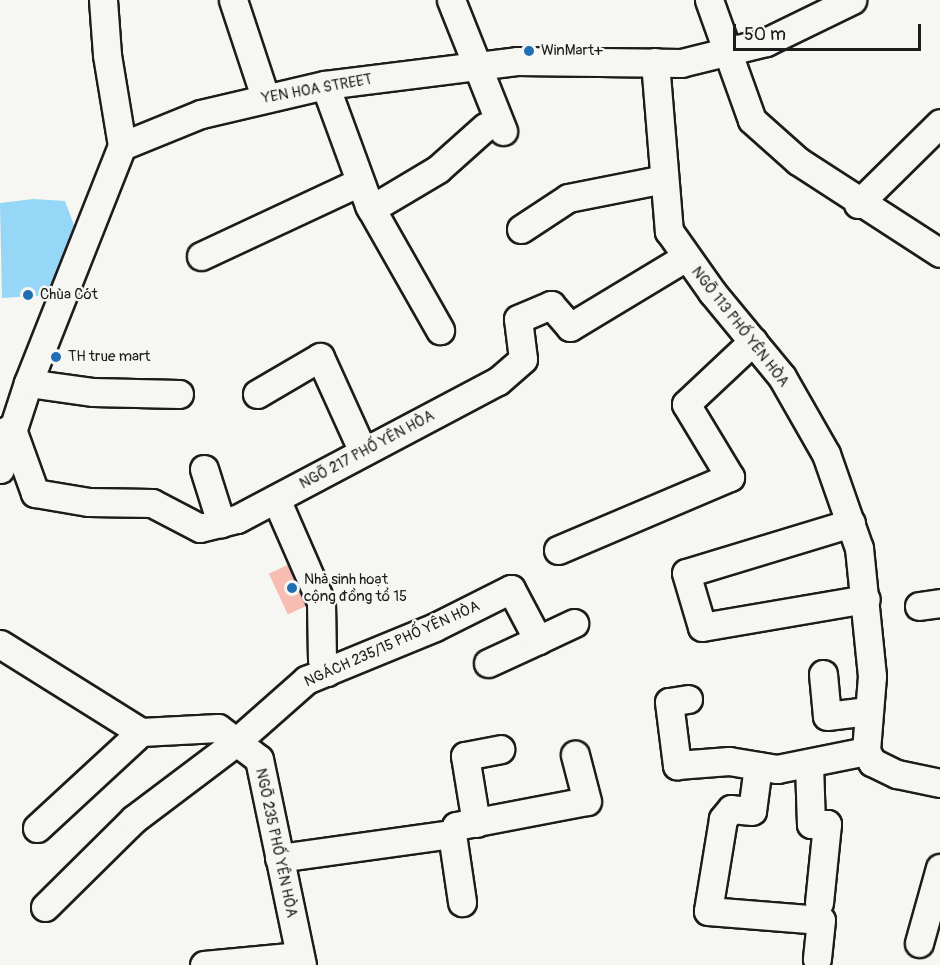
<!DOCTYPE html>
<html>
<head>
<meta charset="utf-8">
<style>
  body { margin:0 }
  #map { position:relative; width:940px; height:965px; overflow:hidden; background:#f6f6f2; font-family:Pangolin,sans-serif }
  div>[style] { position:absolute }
  .water>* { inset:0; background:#96d7f8 }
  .building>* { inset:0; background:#f7bcb2; transform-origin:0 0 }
  .roads { filter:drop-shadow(2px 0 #1c1c1c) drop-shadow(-2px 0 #1c1c1c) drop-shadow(0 2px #1c1c1c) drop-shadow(0 -2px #1c1c1c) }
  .minor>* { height:27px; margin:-13.5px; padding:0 13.5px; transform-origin:13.5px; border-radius:13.5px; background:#f6f6f2 }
  .dots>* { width:16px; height:16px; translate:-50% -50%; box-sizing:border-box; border:3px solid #f6f6f2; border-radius:50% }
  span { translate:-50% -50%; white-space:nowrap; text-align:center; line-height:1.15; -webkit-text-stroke:4.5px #f6f6f2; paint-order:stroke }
  .poi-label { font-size:15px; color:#1c1c1c }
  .left { translate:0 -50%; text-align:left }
  .street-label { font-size:15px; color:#1c1c1c }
  .scale { position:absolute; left:733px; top:24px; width:188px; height:27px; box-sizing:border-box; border:3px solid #1c1c1c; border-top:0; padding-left:8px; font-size:18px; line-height:21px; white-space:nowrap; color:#1c1c1c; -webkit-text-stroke:4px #f6f6f2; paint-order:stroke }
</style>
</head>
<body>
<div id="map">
  <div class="water">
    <i style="clip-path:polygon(33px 199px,65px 201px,74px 225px,49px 295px,2px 298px,0 203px)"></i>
  </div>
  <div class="building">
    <i style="left:296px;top:561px;width:45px;height:30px;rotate:65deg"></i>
  </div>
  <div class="roads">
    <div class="minor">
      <i style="left:103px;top:0;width:55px;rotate:85.8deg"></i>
      <i style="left:107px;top:55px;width:92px;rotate:80.6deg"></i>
      <i style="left:233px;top:0;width:102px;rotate:71.7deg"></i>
      <i style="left:451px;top:0;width:141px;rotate:68.3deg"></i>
      <i style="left:709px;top:0;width:127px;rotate:70.3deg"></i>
      <i style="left:752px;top:120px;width:62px;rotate:41.7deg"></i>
      <i style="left:798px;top:161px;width:169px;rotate:32.9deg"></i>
      <i style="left:655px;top:62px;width:170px;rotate:85.3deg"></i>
      <i style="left:669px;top:231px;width:75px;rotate:54.8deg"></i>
      <i style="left:712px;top:292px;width:110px;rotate:50.5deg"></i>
      <i style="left:782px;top:377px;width:89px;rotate:60.3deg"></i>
      <i style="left:826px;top:454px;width:100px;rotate:70.7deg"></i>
      <i style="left:859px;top:548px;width:129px;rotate:84.2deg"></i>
      <i style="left:872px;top:676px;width:75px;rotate:94.6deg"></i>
      <i style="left:866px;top:751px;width:13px;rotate:61deg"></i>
      <i style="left:872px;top:762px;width:28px;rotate:26deg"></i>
      <i style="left:897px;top:774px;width:44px;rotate:11.8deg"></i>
      <i style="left:325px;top:85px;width:128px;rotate:69.9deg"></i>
      <i style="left:369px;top:205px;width:144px;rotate:60.4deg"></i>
      <i style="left:858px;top:204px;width:115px;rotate:-44.6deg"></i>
      <i style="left:371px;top:209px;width:78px;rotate:-30.8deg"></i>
      <i style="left:438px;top:169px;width:63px;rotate:-41.8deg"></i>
      <i style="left:521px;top:229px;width:56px;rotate:-33.4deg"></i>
      <i style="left:568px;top:198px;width:98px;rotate:-11.2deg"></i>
      <i style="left:201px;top:256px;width:175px;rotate:-25deg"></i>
      <i style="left:28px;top:383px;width:66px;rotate:7.9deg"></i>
      <i style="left:93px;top:392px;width:86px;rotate:1.3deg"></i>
      <i style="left:257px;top:394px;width:73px;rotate:-30.4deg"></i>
      <i style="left:320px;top:357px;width:104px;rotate:65.6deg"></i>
      <i style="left:7px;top:430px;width:6px;rotate:18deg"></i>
      <i style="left:13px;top:432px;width:65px;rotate:70.2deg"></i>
      <i style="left:35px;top:493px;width:55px;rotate:9.5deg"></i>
      <i style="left:89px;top:502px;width:63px;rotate:0.9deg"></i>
      <i style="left:152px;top:503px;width:54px;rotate:27.5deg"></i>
      <i style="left:200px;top:528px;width:38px;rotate:-14deg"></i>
      <i style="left:237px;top:519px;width:295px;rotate:-27.9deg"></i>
      <i style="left:498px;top:381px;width:33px;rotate:-41deg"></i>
      <i style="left:523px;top:359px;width:40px;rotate:-97.1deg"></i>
      <i style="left:518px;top:319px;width:36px;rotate:-23deg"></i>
      <i style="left:551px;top:305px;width:29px;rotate:49deg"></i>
      <i style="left:570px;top:327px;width:135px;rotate:-31.1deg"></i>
      <i style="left:0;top:469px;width:90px;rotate:-72deg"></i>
      <i style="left:28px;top:383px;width:255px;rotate:-68.4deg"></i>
      <i style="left:122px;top:146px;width:85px;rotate:-22.1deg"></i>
      <i style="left:201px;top:114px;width:127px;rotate:-13.2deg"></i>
      <i style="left:325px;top:85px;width:193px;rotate:-7.1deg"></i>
      <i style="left:517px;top:61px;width:164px;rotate:0.7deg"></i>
      <i style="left:681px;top:63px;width:88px;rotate:-13.9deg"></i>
      <i style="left:766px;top:42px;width:96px;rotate:-26deg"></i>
      <i style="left:204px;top:469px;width:57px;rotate:72.5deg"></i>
      <i style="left:276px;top:499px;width:112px;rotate:66.4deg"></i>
      <i style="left:321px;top:602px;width:57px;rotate:89deg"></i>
      <i style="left:322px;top:659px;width:14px;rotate:69deg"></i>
      <i style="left:851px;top:523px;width:172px;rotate:163.1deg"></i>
      <i style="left:686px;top:573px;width:56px;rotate:73.5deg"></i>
      <i style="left:702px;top:627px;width:166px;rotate:-9.7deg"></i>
      <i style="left:558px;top:550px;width:187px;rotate:-23deg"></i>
      <i style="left:730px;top:477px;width:85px;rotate:-121.1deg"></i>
      <i style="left:686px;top:404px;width:92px;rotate:-43.2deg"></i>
      <i style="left:919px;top:606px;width:21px;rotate:-8deg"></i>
      <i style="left:0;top:644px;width:166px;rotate:32deg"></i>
      <i style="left:141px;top:732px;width:77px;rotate:-3deg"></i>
      <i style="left:218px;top:728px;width:51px;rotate:37.1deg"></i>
      <i style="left:259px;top:759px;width:210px;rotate:78.2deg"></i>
      <i style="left:488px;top:663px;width:55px;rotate:-24.7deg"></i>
      <i style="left:823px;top:674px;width:42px;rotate:84.6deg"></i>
      <i style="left:827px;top:716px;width:41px;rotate:-7deg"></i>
      <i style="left:688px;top:699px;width:19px;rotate:171deg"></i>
      <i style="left:669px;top:702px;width:64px;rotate:82.8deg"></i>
      <i style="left:677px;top:765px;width:52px;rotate:-4.4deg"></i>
      <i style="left:729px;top:761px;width:49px;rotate:9.5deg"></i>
      <i style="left:777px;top:769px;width:91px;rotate:-11.4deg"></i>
      <i style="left:809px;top:764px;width:60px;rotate:88.1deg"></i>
      <i style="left:811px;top:824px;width:16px"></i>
      <i style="left:827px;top:824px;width:79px;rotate:95.8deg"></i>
      <i style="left:758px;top:766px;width:45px;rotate:97.6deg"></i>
      <i style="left:752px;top:811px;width:21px;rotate:-175deg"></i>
      <i style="left:731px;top:809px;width:13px;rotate:129deg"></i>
      <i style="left:723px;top:819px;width:93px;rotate:99.3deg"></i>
      <i style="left:708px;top:911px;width:113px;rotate:4.6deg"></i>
      <i style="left:821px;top:920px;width:39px;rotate:96deg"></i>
      <i style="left:476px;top:823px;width:68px;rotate:-99.3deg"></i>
      <i style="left:465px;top:756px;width:36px;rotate:-11deg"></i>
      <i style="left:37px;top:828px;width:142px;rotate:-42.7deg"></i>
      <i style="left:452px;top:834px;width:69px;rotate:81.6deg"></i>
      <i style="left:279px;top:858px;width:175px;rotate:-7.9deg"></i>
      <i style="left:452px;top:834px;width:9px;rotate:-63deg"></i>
      <i style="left:456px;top:826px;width:133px;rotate:-10.8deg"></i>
      <i style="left:587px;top:801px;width:48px;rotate:-104.6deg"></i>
      <i style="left:45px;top:907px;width:125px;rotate:-44.7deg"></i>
      <i style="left:134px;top:819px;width:128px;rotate:-37deg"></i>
      <i style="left:236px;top:742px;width:94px;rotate:-41.5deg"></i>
      <i style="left:306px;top:680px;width:139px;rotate:-22.3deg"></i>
      <i style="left:435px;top:627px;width:85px;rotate:-26.6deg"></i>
      <i style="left:511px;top:589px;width:58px;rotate:62.1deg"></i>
      <i style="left:538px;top:640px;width:40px;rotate:-25deg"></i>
      <i style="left:919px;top:943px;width:78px;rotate:-74.4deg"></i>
      <i style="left:204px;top:965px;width:96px;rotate:-5.4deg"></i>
    </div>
  </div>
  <div class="dots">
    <i style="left:529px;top:51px;background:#1f6fb2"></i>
    <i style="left:28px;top:295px;background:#1f6fb2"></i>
    <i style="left:56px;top:357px;background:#1f6fb2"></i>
    <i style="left:292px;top:588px;background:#1f6fb2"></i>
  </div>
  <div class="poi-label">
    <span class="left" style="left:541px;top:51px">WinMart+</span>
    <span class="left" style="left:40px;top:295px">Chùa Cót</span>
    <span class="left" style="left:68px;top:357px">TH true mart</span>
    <span class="left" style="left:304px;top:588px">Nhà sinh hoạt<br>cộng đồng tổ 15</span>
  </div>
  <div class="street-label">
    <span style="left:317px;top:89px;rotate:-10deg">YEN HOA STREET</span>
    <span style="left:740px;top:327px;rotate:52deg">NGÕ 113 PHỐ YÊN HÒA</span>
    <span style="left:367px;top:450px;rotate:-28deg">NGÕ 217 PHỐ YÊN HÒA</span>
    <span style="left:392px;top:644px;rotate:-24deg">NGÁCH 235/15 PHỐ YÊN HÒA</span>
    <span style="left:276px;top:843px;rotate:78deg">NGÕ 235 PHỐ YÊN HÒA</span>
  </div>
  <div class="scale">50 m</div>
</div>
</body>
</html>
